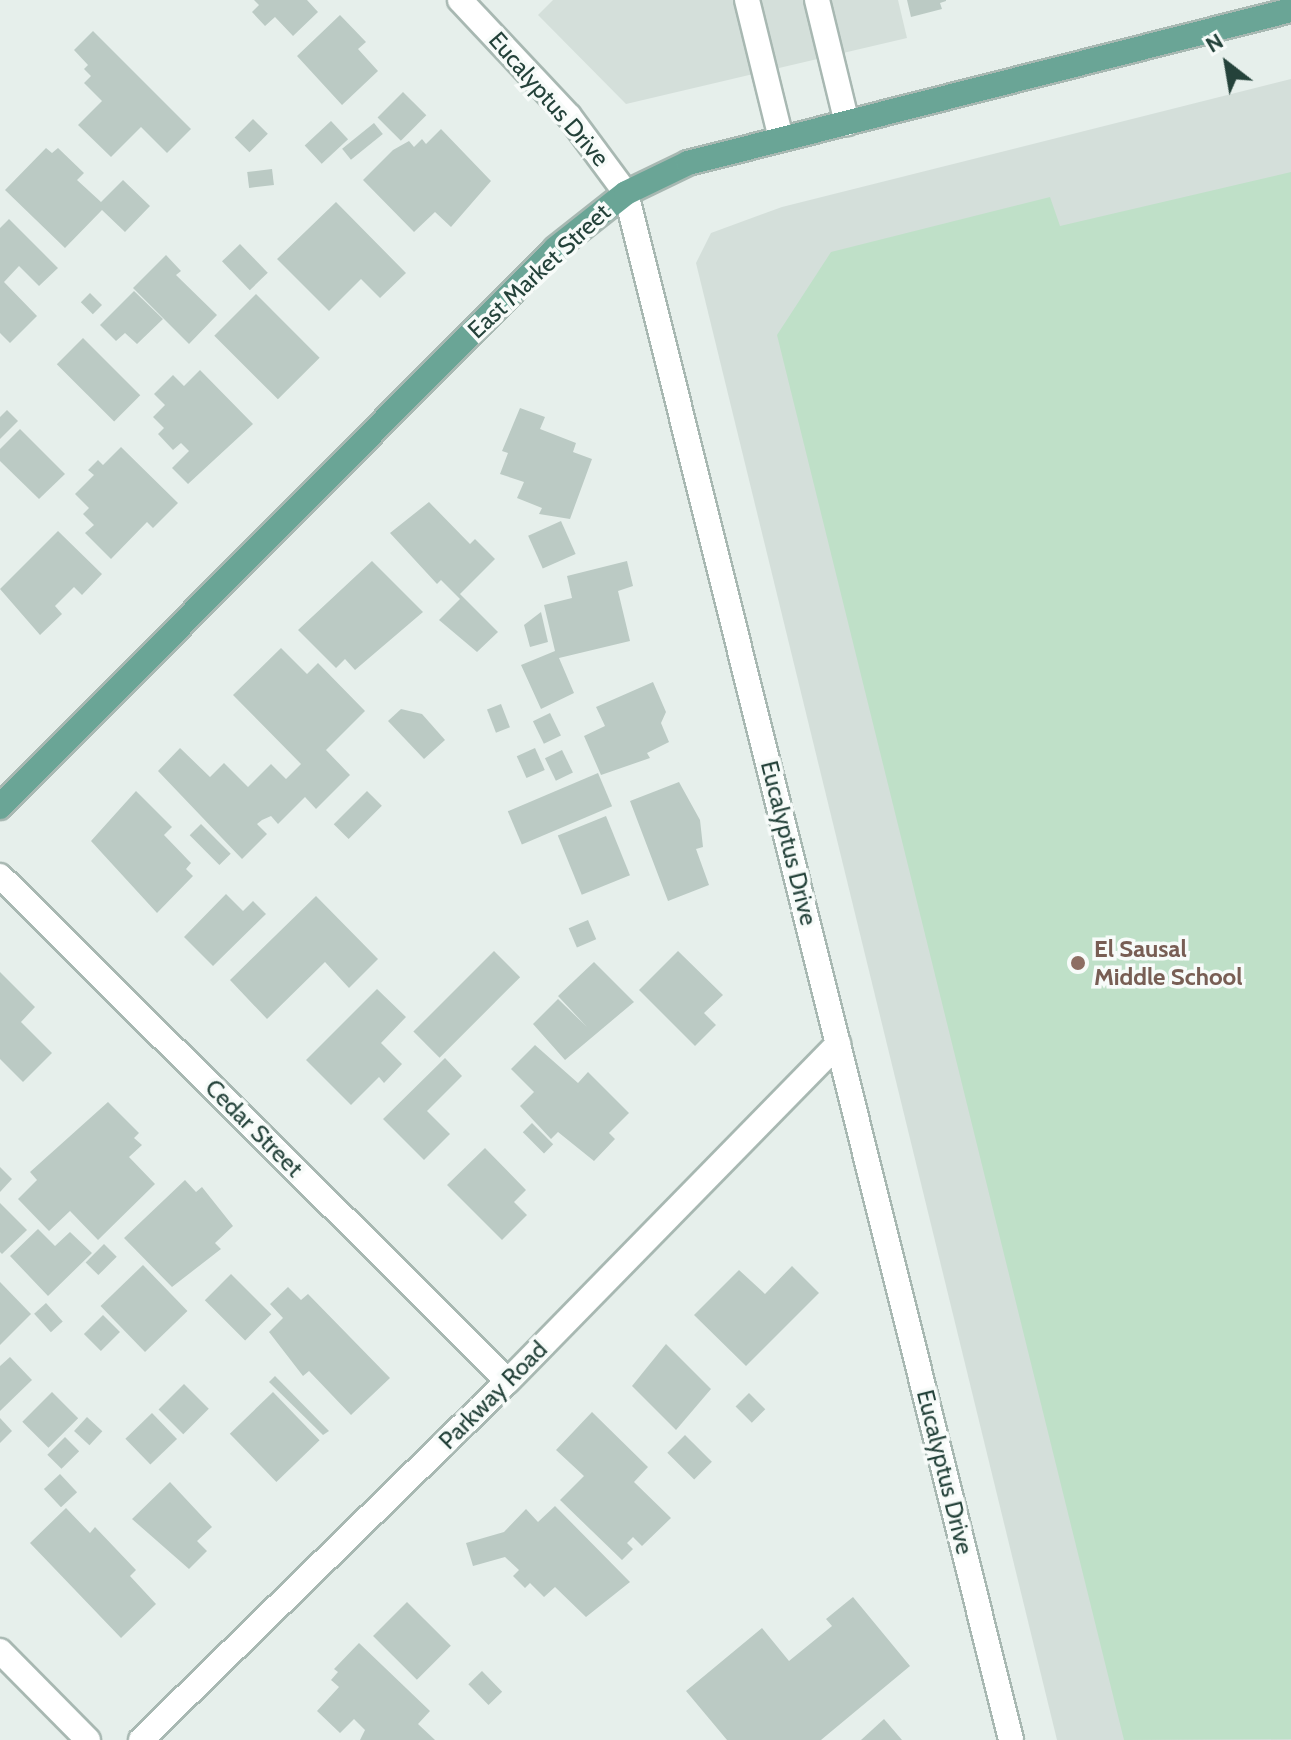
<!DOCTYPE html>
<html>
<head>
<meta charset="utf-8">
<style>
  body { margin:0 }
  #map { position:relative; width:1291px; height:1740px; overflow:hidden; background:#e6efeb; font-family:Cabin,sans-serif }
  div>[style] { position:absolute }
  .built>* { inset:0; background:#d4dfda }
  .green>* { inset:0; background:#bfe0c8 }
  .building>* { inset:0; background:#bbcac4; transform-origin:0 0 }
  .roads { filter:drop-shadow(2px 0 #a8b8b2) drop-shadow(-2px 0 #a8b8b2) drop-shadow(0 2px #a8b8b2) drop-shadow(0 -2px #a8b8b2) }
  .minor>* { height:24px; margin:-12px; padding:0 12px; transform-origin:12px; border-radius:12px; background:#fff }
  .major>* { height:24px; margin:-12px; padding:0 12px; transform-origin:12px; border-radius:12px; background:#6aa596 }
  .dots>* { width:22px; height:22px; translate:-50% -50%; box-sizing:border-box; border:4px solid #f7fbf9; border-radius:50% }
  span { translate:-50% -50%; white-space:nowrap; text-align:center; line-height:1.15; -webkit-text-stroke:7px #f7fbf9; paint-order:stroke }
  .street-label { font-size:24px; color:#24423a }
  .education-label { font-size:24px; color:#785e54; font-weight:700 }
  .left { translate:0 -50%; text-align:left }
  .north { position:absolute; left:1187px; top:24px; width:80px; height:80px; -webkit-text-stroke:6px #f7fbf9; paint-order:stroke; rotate:329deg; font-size:22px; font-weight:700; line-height:32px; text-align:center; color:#24423a }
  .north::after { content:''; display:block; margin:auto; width:28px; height:36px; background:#24423a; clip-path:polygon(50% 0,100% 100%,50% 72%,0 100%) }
</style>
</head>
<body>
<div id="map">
  <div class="built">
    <i style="clip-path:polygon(553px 0,898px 0,907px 38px,626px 104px,538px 15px)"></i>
    <i style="clip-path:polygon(1291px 79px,1291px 1740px,1057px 1740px,696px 263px,711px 233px,782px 207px)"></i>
  </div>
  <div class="green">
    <i style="clip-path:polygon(1291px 172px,1291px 1739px,1124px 1740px,777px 335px,831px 252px,1050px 197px,1060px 226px)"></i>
  </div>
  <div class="building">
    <i style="clip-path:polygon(254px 0,307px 0,318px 12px,293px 36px,275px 17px,265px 26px,252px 12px,259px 5px)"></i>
    <i style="clip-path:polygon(907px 0,946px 0,946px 1px,940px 3px,942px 9px,911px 17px)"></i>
    <i style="clip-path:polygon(340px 15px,366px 42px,358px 49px,378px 71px,342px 105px,297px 56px)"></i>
    <i style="clip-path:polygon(93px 31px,191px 129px,167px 153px,141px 127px,111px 157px,78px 125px,102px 101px,84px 83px,91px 76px,84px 69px,88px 65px,74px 50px)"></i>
    <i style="left:403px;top:92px;width:33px;height:36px;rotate:45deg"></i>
    <i style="left:253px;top:119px;width:21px;height:26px;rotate:45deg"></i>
    <i style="left:331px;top:121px;width:25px;height:36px;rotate:47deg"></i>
    <i style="left:374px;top:123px;width:14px;height:41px;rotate:51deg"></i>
    <i style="clip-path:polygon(441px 129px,491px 181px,451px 227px,435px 212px,414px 232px,363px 180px,393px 150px,409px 141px,414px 147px,422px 139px,426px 144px)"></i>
    <i style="clip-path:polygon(46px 148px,52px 153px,58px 148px,84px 173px,77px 180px,101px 202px,123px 180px,150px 206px,125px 232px,102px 210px,65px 248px,5px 190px)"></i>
    <i style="left:272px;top:169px;width:16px;height:25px;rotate:83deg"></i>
    <i style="clip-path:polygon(336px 202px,406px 273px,380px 298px,361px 279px,329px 311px,277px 259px)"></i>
    <i style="clip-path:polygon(9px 219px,58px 268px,39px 286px,19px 266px,4px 282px,37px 316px,10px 343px,0 333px,0 228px)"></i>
    <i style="left:240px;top:244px;width:40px;height:25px;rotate:46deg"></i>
    <i style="clip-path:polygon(166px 255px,181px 271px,176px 275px,217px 315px,189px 344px,133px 288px)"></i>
    <i style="clip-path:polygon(134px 291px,163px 319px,137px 344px,125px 333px,116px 341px,100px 325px)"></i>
    <i style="left:90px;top:293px;width:17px;height:13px;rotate:45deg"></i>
    <i style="left:256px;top:294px;width:90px;height:59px;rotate:45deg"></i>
    <i style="left:83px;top:338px;width:81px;height:37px;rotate:45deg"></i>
    <i style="clip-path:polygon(200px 370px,253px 424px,188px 484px,172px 468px,189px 451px,181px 443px,173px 450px,158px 434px,164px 428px,153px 417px,165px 405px,154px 394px,173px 375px,184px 386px)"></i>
    <i style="clip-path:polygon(520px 408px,545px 417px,540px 429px,576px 443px,573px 452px,592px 459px,570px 519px,539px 514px,542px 508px,517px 498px,524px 482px,500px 474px,508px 453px,502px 451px)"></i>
    <i style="clip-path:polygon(7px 410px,18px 421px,0 439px,0 417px)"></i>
    <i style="clip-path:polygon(20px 429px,65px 474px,39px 499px,0 461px,0 449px)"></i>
    <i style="clip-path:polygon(121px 447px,178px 503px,153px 528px,147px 522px,111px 559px,85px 533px,94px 525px,83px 514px,89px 508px,75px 494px,94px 475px,88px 470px,98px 460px,103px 465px)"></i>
    <i style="clip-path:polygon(429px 502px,470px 544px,475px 539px,495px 559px,460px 594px,498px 632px,477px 652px,439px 620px,460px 599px,441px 580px,437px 584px,390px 533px)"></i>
    <i style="left:561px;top:521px;width:36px;height:36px;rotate:66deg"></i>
    <i style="clip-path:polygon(58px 531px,102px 574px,82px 595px,74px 587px,55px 606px,62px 614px,40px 635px,0 589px)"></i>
    <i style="clip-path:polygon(372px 561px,423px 612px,355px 670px,345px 659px,336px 668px,298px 630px)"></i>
    <i style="clip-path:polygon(627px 561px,633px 586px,618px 591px,630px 641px,559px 658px,574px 693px,541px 709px,521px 665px,555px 651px,544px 605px,572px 598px,567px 576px)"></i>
    <i style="clip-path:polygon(541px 612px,548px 642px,530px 647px,524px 625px)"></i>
    <i style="clip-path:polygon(281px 648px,307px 674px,318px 663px,365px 711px,326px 750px,350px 775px,316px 809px,305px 797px,278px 824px,271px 816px,262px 820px,257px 824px,267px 834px,242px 859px,158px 771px,180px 748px,210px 777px,224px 763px,248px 787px,271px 764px,286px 779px,301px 764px,233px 695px)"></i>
    <i style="clip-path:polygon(653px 682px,666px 712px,661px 723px,669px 742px,647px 753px,650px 758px,601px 775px,584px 736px,605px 726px,596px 707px)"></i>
    <i style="left:501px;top:704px;width:25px;height:15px;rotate:69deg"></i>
    <i style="clip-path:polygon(401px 709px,422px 714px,445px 740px,424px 759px,388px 721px)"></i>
    <i style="left:550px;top:713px;width:25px;height:19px;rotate:64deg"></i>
    <i style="left:535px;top:748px;width:24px;height:20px;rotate:66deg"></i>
    <i style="left:562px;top:750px;width:25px;height:19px;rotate:64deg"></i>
    <i style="left:598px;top:773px;width:36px;height:98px;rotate:67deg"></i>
    <i style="clip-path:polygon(679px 782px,700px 820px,703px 847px,696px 849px,709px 885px,668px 901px,630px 801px)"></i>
    <i style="clip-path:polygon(136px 791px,172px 827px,164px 835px,191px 863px,186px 869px,193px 876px,157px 913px,91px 841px)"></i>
    <i style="left:367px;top:791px;width:21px;height:47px;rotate:45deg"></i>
    <i style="left:606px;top:816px;width:64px;height:52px;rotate:68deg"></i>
    <i style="left:201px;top:824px;width:42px;height:16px;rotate:45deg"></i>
    <i style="clip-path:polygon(226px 894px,243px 911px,253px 901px,266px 914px,213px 966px,184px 937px)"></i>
    <i style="clip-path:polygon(316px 896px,378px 959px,349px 988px,325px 962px,267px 1019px,230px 980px)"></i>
    <i style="left:588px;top:920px;width:21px;height:21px;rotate:67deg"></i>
    <i style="left:494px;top:951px;width:37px;height:114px;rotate:45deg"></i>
    <i style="clip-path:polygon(678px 951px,723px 995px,704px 1013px,716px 1025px,695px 1046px,639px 990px)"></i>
    <i style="clip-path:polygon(594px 962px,634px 1002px,565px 1060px,533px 1024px,558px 999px,587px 1027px,558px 996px)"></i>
    <i style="clip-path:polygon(0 972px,35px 1007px,21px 1022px,52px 1053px,23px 1082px,0 1059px)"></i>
    <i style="clip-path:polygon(377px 989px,406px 1017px,381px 1043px,402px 1064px,384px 1083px,379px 1077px,351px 1105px,306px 1060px)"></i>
    <i style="clip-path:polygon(535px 1045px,578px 1083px,588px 1072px,629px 1113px,609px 1133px,615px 1139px,594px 1161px,558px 1132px,551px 1139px,520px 1106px,534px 1092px,511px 1069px)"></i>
    <i style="clip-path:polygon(445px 1058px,462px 1076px,427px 1111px,450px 1134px,424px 1160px,383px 1119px)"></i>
    <i style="clip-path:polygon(108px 1102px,139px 1133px,134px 1138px,142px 1145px,129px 1157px,155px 1184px,98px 1240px,70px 1211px,49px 1231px,18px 1199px,37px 1180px,30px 1172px)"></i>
    <i style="left:532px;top:1123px;width:30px;height:13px;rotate:45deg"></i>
    <i style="clip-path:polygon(485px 1148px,526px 1190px,514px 1202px,527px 1215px,502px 1240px,447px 1185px)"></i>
    <i style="clip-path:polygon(0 1167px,12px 1179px,0 1192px)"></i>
    <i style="clip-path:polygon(185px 1180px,196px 1192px,202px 1187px,233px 1226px,215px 1243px,221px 1249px,172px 1287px,124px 1238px)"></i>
    <i style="clip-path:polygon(0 1203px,27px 1230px,2px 1254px,0 1252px)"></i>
    <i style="clip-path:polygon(38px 1229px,55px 1246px,70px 1232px,92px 1253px,48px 1296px,10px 1256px)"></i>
    <i style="left:104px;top:1244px;width:18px;height:26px;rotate:45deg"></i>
    <i style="left:143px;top:1265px;width:64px;height:59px;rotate:46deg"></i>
    <i style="clip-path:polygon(792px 1266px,819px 1293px,746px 1366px,694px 1315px,739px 1270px,765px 1294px)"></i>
    <i style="left:231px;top:1274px;width:57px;height:37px;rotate:45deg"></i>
    <i style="clip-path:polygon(0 1282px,31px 1314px,0 1345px)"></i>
    <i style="clip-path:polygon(288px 1287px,301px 1300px,308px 1294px,390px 1378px,351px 1415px,309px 1371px,303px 1376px,269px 1332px,283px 1318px,270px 1304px)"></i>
    <i style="left:46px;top:1303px;width:25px;height:16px;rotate:48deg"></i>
    <i style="left:103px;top:1315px;width:24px;height:27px;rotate:45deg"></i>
    <i style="clip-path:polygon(666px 1344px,711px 1389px,676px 1430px,632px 1386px)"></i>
    <i style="clip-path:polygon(10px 1357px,32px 1380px,0 1411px,0 1366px)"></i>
    <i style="clip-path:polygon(275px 1376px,329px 1431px,323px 1435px,269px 1382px)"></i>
    <i style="left:184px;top:1384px;width:35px;height:36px;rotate:45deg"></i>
    <i style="left:52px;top:1392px;width:37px;height:42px;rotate:45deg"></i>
    <i style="left:273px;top:1392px;width:67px;height:60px;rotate:46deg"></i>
    <i style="left:749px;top:1393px;width:23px;height:19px;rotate:45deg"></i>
    <i style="clip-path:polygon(592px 1412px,648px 1467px,634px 1482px,671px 1518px,642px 1546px,633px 1537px,627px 1543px,633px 1549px,622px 1560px,560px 1500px,584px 1476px,556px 1450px)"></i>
    <i style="left:152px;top:1413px;width:36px;height:37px;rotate:46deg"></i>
    <i style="left:87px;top:1417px;width:21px;height:19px;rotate:43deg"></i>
    <i style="clip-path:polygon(0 1418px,12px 1431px,0 1443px)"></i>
    <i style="left:685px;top:1435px;width:38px;height:25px;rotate:45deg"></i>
    <i style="left:65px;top:1437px;width:20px;height:25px;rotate:45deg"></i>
    <i style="left:60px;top:1474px;width:25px;height:22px;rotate:47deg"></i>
    <i style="clip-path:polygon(170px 1482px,212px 1527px,197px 1541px,207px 1551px,189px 1569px,132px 1519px)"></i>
    <i style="clip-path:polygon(555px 1506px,630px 1582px,586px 1617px,555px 1587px,544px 1597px,530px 1583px,525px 1588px,513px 1576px,519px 1570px,505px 1557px,473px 1566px,466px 1543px,504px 1532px,526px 1509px,538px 1522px)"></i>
    <i style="clip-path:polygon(66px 1508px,90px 1533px,95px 1527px,136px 1570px,130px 1576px,156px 1604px,121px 1638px,30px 1543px)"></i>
    <i style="clip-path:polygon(853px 1597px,910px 1666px,821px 1740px,727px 1740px,686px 1691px,762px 1628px,789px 1661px,832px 1626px,826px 1619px)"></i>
    <i style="left:407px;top:1602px;width:62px;height:48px;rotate:45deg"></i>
    <i style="clip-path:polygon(359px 1643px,430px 1711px,418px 1724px,435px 1740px,360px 1740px,365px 1730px,354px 1719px,340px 1733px,317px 1711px,339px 1687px,331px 1680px,338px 1672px,334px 1669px)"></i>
    <i style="left:482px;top:1671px;width:29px;height:19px;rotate:46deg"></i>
    <i style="clip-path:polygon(884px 1719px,902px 1740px,861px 1740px)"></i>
  </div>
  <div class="roads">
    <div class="minor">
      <i style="left:460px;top:0;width:159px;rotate:46.8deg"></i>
      <i style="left:569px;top:116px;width:96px;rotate:53.5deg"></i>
      <i style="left:626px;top:193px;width:1594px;rotate:76.02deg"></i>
      <i style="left:747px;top:0;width:142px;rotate:76.2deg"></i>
      <i style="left:817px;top:0;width:127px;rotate:76.3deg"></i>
      <i style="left:0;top:876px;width:716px;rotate:44.83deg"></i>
      <i style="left:0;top:1651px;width:125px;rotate:45.3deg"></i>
      <i style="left:141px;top:1740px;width:513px;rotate:-44.37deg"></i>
      <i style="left:508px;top:1381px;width:472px;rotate:-45.6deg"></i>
    </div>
    <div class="major">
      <i style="left:0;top:807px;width:787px;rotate:-45.15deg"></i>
      <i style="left:555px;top:249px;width:90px;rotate:-38.3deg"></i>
      <i style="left:626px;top:193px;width:69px;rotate:-25.8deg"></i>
      <i style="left:688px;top:163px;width:622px;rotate:-14.24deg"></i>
    </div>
  </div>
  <div class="dots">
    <i style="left:1078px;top:963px;background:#8d6e63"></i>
  </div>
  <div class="street-label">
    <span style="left:549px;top:99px;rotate:49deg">Eucalyptus Drive</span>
    <span style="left:539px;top:271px;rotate:-43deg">East Market Street</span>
    <span style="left:789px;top:843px;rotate:76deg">Eucalyptus Drive</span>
    <span style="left:254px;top:1128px;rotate:45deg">Cedar Street</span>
    <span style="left:493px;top:1395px;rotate:-45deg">Parkway Road</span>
    <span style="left:945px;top:1472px;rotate:76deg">Eucalyptus Drive</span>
  </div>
  <div class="education-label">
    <span class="left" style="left:1094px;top:963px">El Sausal<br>Middle School</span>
  </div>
  <div class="north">N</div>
</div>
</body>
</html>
